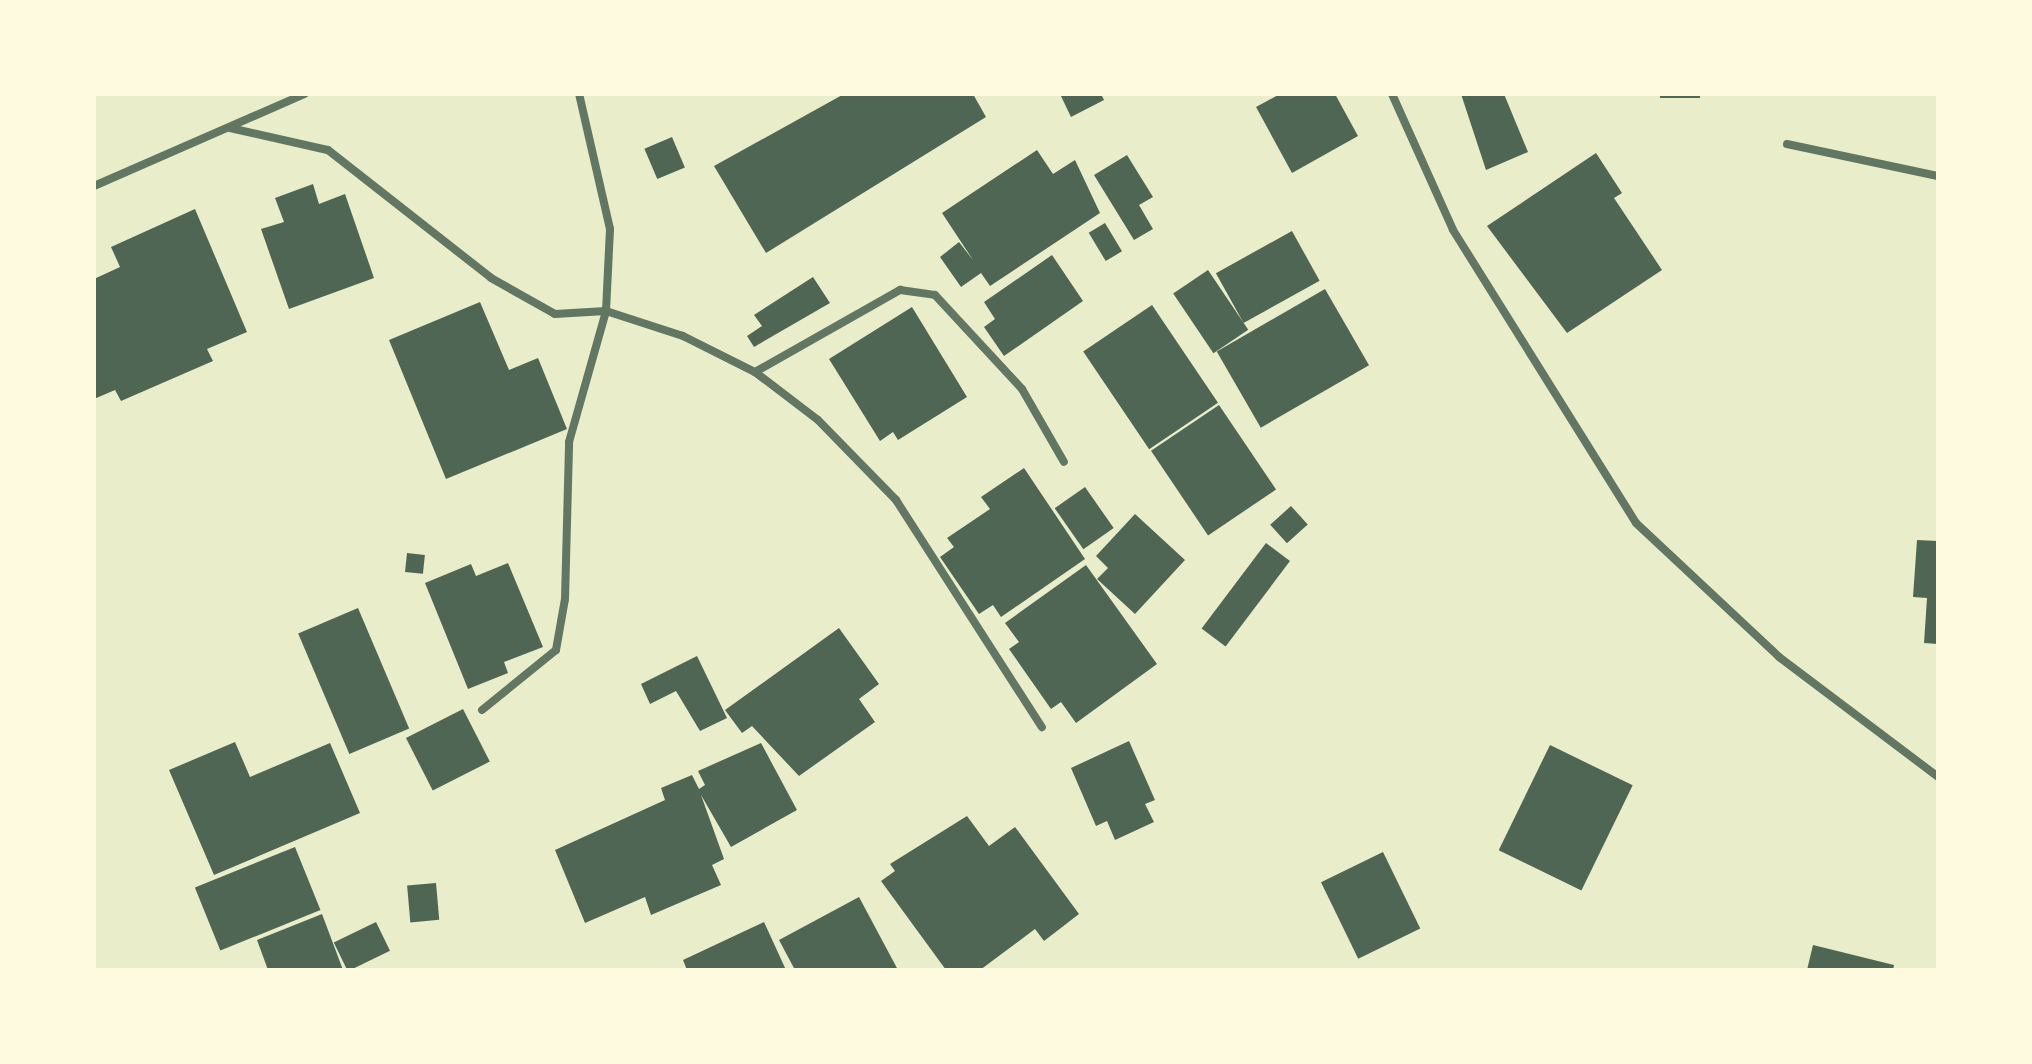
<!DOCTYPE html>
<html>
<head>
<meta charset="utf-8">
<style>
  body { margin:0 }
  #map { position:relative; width:2032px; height:1064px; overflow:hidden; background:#e9edc9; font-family:"DM Sans",sans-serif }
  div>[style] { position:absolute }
  .building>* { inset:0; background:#4f6655; transform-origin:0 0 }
  .minor>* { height:8px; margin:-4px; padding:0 4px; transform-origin:4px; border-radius:4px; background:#617663 }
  span { translate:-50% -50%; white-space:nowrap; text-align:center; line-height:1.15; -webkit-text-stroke:8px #fefae0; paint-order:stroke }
  .frame { position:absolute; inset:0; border:96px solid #fefae0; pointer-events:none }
</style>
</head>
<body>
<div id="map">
  <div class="building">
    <i style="clip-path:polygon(844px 94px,973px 94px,986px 117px,766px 253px,714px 166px)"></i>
    <i style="clip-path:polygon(1060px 94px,1101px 94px,1104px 100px,1071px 117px)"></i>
    <i style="clip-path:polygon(1280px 94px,1335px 94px,1358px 136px,1292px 173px,1256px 107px)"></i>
    <i style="clip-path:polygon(1461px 94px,1504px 94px,1528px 152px,1486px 170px)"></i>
    <i style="left:1660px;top:94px;width:40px;height:4px"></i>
    <i style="left:672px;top:137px;width:33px;height:30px;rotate:67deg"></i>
    <i style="clip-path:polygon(1037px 150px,1053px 174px,1075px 160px,1100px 213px,990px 286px,981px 273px,961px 287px,940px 257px,959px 242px,973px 260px,942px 213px)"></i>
    <i style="clip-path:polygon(1596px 153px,1622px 193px,1614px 198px,1662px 270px,1567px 333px,1487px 226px)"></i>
    <i style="clip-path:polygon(1127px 155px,1153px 197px,1139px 205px,1153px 229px,1134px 240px,1094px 175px)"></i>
    <i style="clip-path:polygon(313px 184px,319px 204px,345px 194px,374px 278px,289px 309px,261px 229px,284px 222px,275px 198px)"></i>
    <i style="clip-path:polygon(195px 209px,247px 332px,207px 349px,213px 361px,121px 401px,115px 390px,94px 399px,94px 279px,120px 267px,111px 247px)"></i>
    <i style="left:1105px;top:223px;width:33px;height:19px;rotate:59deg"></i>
    <i style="left:1292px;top:231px;width:57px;height:87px;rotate:61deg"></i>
    <i style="clip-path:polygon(1052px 255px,1083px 301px,1004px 356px,984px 327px,995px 319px,984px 302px)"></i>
    <i style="left:1208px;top:270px;width:72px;height:42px;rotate:56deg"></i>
    <i style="clip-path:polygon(813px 277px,830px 303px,754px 347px,747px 336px,762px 326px,754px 315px)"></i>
    <i style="left:1325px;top:289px;width:88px;height:125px;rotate:60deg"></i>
    <i style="clip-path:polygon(480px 302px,509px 370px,538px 358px,567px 429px,446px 479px,389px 340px)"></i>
    <i style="left:1152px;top:305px;width:118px;height:83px;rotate:56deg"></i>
    <i style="clip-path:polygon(912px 307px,967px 397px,898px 440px,893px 432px,880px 441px,829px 359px)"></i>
    <i style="left:1219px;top:405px;width:102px;height:82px;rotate:56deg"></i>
    <i style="clip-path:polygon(1024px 468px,1085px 559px,1001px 617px,993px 605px,979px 614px,940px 557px,954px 547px,947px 538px,990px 509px,981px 497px)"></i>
    <i style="left:1085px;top:487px;width:50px;height:37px;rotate:55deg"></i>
    <i style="left:1291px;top:506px;width:25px;height:28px;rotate:48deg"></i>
    <i style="clip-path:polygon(1135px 514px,1185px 560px,1135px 614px,1097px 579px,1108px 568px,1096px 556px)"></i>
    <i style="clip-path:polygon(1917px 540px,1938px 541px,1938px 644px,1924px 643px,1927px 598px,1913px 597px)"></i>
    <i style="left:1266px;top:543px;width:30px;height:107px;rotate:37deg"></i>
    <i style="left:407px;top:553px;width:18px;height:19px;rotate:6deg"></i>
    <i style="clip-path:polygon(508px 563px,543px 647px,504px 662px,508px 673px,468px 689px,425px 583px,471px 564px,476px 576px)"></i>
    <i style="clip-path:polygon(1086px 565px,1157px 664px,1076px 723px,1061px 702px,1051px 709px,1009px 649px,1019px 642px,1005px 623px)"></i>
    <i style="left:358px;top:608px;width:131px;height:65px;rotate:67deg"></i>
    <i style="clip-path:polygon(839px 628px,879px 684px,859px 699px,875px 722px,799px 776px,752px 726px,742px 733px,725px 710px)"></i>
    <i style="clip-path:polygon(697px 656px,727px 718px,700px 731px,676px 691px,650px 704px,641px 684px)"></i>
    <i style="left:463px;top:709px;width:59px;height:64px;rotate:63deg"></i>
    <i style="clip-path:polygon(1129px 741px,1155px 800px,1145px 804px,1154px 822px,1115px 840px,1107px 821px,1096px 826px,1071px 768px)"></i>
    <i style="clip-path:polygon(235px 742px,250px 777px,330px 743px,360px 813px,214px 875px,169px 770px)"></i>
    <i style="clip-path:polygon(761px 743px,797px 810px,731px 847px,701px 795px,724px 859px,712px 865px,721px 885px,651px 915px,645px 897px,585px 923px,555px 850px,665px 800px,661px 788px,692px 775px,699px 789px,705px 785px,698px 771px)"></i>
    <i style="left:1550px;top:745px;width:92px;height:117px;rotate:26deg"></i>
    <i style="clip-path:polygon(967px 816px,989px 846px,1015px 827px,1079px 914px,1044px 941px,1035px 929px,980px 970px,946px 970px,881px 881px,895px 871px,890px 864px)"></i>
    <i style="left:295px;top:847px;width:68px;height:108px;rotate:68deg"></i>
    <i style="left:1383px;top:852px;width:85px;height:69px;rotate:64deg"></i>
    <i style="left:436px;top:883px;width:37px;height:29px;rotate:85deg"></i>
    <i style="clip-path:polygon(859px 897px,898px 970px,795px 970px,779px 940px)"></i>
    <i style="clip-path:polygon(322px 914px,343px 970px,268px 970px,257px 940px)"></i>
    <i style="left:376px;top:922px;width:32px;height:47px;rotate:64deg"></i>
    <i style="clip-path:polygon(764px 922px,786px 970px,687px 970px,683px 960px)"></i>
    <i style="clip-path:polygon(1813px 945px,1894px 965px,1893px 970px,1807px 970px)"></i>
  </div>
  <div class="minor">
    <i style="left:1392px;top:94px;width:149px;rotate:65.8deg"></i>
    <i style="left:1453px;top:230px;width:345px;rotate:58deg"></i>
    <i style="left:1636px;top:523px;width:196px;rotate:43.1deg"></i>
    <i style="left:1779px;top:657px;width:199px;rotate:37deg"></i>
    <i style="left:230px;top:128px;width:100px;rotate:12.7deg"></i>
    <i style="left:328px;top:150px;width:207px;rotate:38.1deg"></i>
    <i style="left:491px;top:278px;width:73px;rotate:29.4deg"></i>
    <i style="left:555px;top:314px;width:51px;rotate:-3.4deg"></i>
    <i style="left:606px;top:311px;width:81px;rotate:18deg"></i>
    <i style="left:683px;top:336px;width:80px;rotate:26.6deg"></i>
    <i style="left:755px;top:372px;width:79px;rotate:37.3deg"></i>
    <i style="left:818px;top:420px;width:112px;rotate:45.7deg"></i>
    <i style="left:896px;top:500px;width:270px;rotate:57.3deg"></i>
    <i style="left:1787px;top:144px;width:154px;rotate:12deg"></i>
    <i style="left:94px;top:186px;width:230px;rotate:-23.6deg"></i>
    <i style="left:755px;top:372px;width:167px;rotate:-29.5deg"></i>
    <i style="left:900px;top:290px;width:35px;rotate:8deg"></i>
    <i style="left:935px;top:295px;width:128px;rotate:47.2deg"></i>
    <i style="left:1022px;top:389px;width:84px;rotate:60.1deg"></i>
    <i style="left:482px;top:710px;width:95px;rotate:-39deg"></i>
    <i style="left:556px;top:650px;width:52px;rotate:-80deg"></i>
    <i style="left:565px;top:599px;width:157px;rotate:-88.5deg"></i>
    <i style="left:569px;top:442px;width:136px;rotate:-74.2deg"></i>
    <i style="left:606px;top:311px;width:82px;rotate:-87.2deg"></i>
    <i style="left:610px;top:229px;width:139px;rotate:-102.9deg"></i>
  </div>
  <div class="frame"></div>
</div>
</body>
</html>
